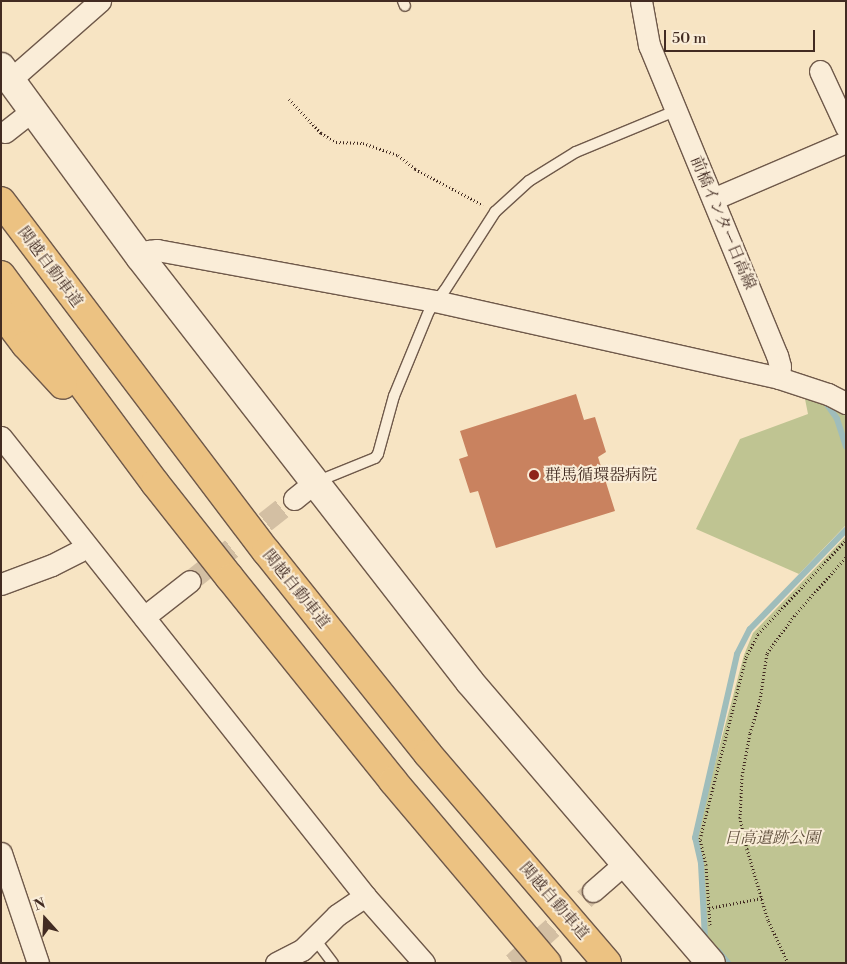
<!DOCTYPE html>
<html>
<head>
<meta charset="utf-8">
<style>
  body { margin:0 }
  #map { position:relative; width:847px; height:964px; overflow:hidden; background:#f7e4c3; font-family:"Libre Bodoni","Noto Serif JP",serif }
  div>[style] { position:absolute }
  .green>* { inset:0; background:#bfc492 }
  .stream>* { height:6px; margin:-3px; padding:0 3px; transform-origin:3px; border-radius:3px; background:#9fbdbb }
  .building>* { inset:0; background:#c9825f }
  .street-tunnel>* { height:21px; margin-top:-10.5px; transform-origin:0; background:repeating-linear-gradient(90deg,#d3bfa3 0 21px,transparent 0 32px) }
  .path>* { height:3px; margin-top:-1.5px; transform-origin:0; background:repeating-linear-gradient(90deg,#422b22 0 1px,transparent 0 3.5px) }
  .roads { filter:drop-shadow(1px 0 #6f594a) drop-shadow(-1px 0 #6f594a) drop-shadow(0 1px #6f594a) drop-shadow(0 -1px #6f594a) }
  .lane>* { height:10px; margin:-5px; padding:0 5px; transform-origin:5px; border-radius:5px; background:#faedd8 }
  .street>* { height:21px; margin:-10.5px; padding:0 10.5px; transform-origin:10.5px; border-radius:10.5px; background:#faedd8 }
  .secondary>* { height:28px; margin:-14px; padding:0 14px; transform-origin:14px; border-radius:14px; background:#faedd8 }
  .highway>* { height:28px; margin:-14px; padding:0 14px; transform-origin:14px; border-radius:14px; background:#ecc282 }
  .dots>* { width:14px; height:14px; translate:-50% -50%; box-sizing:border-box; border:2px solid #faedd8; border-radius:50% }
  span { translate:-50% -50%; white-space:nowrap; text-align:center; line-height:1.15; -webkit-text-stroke:4px #faedd8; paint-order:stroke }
  .street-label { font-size:16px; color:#422b22 }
  .poi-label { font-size:16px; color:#422b22 }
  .left { translate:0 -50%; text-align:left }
  .park-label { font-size:16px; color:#61513e; font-style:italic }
  .frame { position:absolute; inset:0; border:2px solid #422b22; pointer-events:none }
  .north { position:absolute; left:20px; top:894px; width:50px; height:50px; -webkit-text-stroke:4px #faedd8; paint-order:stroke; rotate:340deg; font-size:14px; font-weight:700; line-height:20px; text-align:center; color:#422b22 }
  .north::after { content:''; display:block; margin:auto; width:18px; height:22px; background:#422b22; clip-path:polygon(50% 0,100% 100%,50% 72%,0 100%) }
  .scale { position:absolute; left:664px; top:30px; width:151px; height:22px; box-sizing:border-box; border:2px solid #422b22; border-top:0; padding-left:6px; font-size:15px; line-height:18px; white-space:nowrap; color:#422b22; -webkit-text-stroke:4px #faedd8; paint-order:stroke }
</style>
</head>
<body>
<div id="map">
  <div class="green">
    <i style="clip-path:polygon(805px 399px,846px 412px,846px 525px,799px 574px,696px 529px,740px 439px,808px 414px)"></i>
    <i style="clip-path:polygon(846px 536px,846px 963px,728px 963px,705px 938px,701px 863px,695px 838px,744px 655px,753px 633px)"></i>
  </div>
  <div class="stream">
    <i style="left:826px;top:403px;width:19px;rotate:55deg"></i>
    <i style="left:837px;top:419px;width:29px;rotate:72deg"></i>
    <i style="left:709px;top:942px;width:6px;rotate:-135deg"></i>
    <i style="left:705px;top:938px;width:75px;rotate:-93.1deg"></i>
    <i style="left:701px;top:863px;width:26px;rotate:-103deg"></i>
    <i style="left:695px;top:838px;width:189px;rotate:-77.1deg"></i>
    <i style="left:737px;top:654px;width:28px;rotate:-63deg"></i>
    <i style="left:750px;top:629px;width:138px;rotate:-45.9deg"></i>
    <i style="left:718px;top:951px;width:16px;rotate:50deg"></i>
  </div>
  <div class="building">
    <i style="clip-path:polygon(576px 394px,584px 420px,595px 417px,606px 452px,598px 457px,615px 511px,496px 548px,478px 491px,470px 493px,459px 459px,468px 456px,460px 431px)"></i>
  </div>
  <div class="street-tunnel">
    <i style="left:190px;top:581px;width:132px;rotate:-38.3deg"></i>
    <i style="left:513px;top:963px;width:108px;rotate:-42deg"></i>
  </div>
  <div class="path">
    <i style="left:289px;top:99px;width:47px;rotate:46.7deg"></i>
    <i style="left:321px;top:133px;width:17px;rotate:31deg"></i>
    <i style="left:336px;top:142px;width:27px;rotate:2deg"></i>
    <i style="left:363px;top:143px;width:37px;rotate:19deg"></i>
    <i style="left:398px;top:155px;width:22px;rotate:39deg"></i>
    <i style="left:415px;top:169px;width:77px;rotate:27.9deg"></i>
    <i style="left:709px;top:908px;width:54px;rotate:-10.7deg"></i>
    <i style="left:710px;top:925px;width:60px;rotate:-93.8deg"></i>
    <i style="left:706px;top:865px;width:27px;rotate:-103deg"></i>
    <i style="left:700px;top:839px;width:188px;rotate:-75.8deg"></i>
    <i style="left:746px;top:657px;width:26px;rotate:-62deg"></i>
    <i style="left:758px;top:634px;width:129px;rotate:-46.9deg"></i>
    <i style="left:788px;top:963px;width:47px;rotate:-114.9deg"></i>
    <i style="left:768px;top:920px;width:74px;rotate:-106.5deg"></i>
    <i style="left:747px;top:849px;width:32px;rotate:-103deg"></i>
    <i style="left:740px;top:818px;width:42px;rotate:-87.3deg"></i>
    <i style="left:742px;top:776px;width:44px;rotate:-79.5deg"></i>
    <i style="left:750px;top:733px;width:34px;rotate:-73deg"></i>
    <i style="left:760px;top:700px;width:48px;rotate:-81.5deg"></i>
    <i style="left:767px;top:653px;width:46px;rotate:-53.9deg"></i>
    <i style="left:794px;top:616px;width:79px;rotate:-48.6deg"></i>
  </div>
  <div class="roads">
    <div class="lane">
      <i style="left:403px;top:1px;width:5px;rotate:68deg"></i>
      <i style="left:316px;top:482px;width:64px;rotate:-22.1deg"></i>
      <i style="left:375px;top:458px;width:5px;rotate:-53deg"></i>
      <i style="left:378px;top:454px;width:60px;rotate:-74.6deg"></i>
      <i style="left:394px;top:396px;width:92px;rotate:-67.6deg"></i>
      <i style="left:429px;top:311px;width:26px;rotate:-53deg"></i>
      <i style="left:445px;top:290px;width:93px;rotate:-57.3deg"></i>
      <i style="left:495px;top:212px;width:46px;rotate:-42.4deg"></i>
      <i style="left:529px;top:181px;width:55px;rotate:-31.7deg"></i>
      <i style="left:576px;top:152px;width:107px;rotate:-22.5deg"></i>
      <i style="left:314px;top:938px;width:31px;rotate:53deg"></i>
    </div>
    <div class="street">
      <i style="left:641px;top:1px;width:45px;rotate:79.7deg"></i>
      <i style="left:649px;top:45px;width:335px;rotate:67.6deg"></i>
      <i style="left:777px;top:355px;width:11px;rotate:75deg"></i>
      <i style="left:780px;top:366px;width:12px;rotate:95deg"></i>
      <i style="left:820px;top:71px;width:62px;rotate:65.1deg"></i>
      <i style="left:10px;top:80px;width:120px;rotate:-41.3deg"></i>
      <i style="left:5px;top:132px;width:34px;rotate:-38deg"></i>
      <i style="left:713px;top:199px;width:145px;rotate:-23.2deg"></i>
      <i style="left:140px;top:257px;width:11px;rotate:-34deg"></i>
      <i style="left:149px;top:251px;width:8px;rotate:-7deg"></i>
      <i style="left:157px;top:250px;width:283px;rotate:10.4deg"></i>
      <i style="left:435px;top:301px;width:353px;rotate:12.6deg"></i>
      <i style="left:779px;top:378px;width:52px;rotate:18.1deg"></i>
      <i style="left:828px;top:394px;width:20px;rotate:27deg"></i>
      <i style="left:1px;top:437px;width:586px;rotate:51.58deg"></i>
      <i style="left:365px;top:896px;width:89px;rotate:48.6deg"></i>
      <i style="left:294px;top:499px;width:27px;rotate:-39deg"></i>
      <i style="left:1px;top:584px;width:54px;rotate:-20.4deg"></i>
      <i style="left:52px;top:565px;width:30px;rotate:-27deg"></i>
      <i style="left:79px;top:551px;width:8px;rotate:-45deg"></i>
      <i style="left:144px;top:617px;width:58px;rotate:-38deg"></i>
      <i style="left:1px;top:853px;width:116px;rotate:71.4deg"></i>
      <i style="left:593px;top:891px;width:41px;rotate:-41.1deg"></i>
      <i style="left:276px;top:963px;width:29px;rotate:-27deg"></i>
      <i style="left:302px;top:950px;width:49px;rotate:-45deg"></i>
      <i style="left:337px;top:915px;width:34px;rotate:-34deg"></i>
    </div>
    <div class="secondary">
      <i style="left:1px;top:67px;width:235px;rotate:53.8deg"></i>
      <i style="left:140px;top:257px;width:538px;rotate:52.17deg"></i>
      <i style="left:470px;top:682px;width:370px;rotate:49.4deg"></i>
    </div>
    <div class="highway">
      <i style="left:1px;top:201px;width:439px;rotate:52.9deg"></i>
      <i style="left:266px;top:551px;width:260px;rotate:51.4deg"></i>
      <i style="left:428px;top:754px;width:275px;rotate:49.4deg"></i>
      <i style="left:1px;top:275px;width:259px;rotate:53.5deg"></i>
      <i style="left:155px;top:483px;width:121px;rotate:51.7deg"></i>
      <i style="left:230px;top:578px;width:260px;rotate:51.2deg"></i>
      <i style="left:393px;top:781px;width:238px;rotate:49.8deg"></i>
      <i style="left:1px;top:312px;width:41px;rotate:52.9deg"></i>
      <i style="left:26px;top:345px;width:54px;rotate:47.2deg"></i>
    </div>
  </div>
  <div class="dots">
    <i style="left:534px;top:475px;background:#8f2418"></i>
  </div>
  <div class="street-label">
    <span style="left:723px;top:223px;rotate:67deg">前橋インター日高線</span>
    <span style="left:50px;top:267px;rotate:53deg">関越自動車道</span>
    <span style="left:296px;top:589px;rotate:51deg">関越自動車道</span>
    <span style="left:554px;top:901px;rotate:49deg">関越自動車道</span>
  </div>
  <div class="poi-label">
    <span class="left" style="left:545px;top:475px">群馬循環器病院</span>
  </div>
  <div class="park-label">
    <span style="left:772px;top:838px">日高遺跡公園</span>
  </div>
  <div class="frame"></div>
  <div class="north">N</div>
  <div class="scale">50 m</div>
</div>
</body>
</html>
